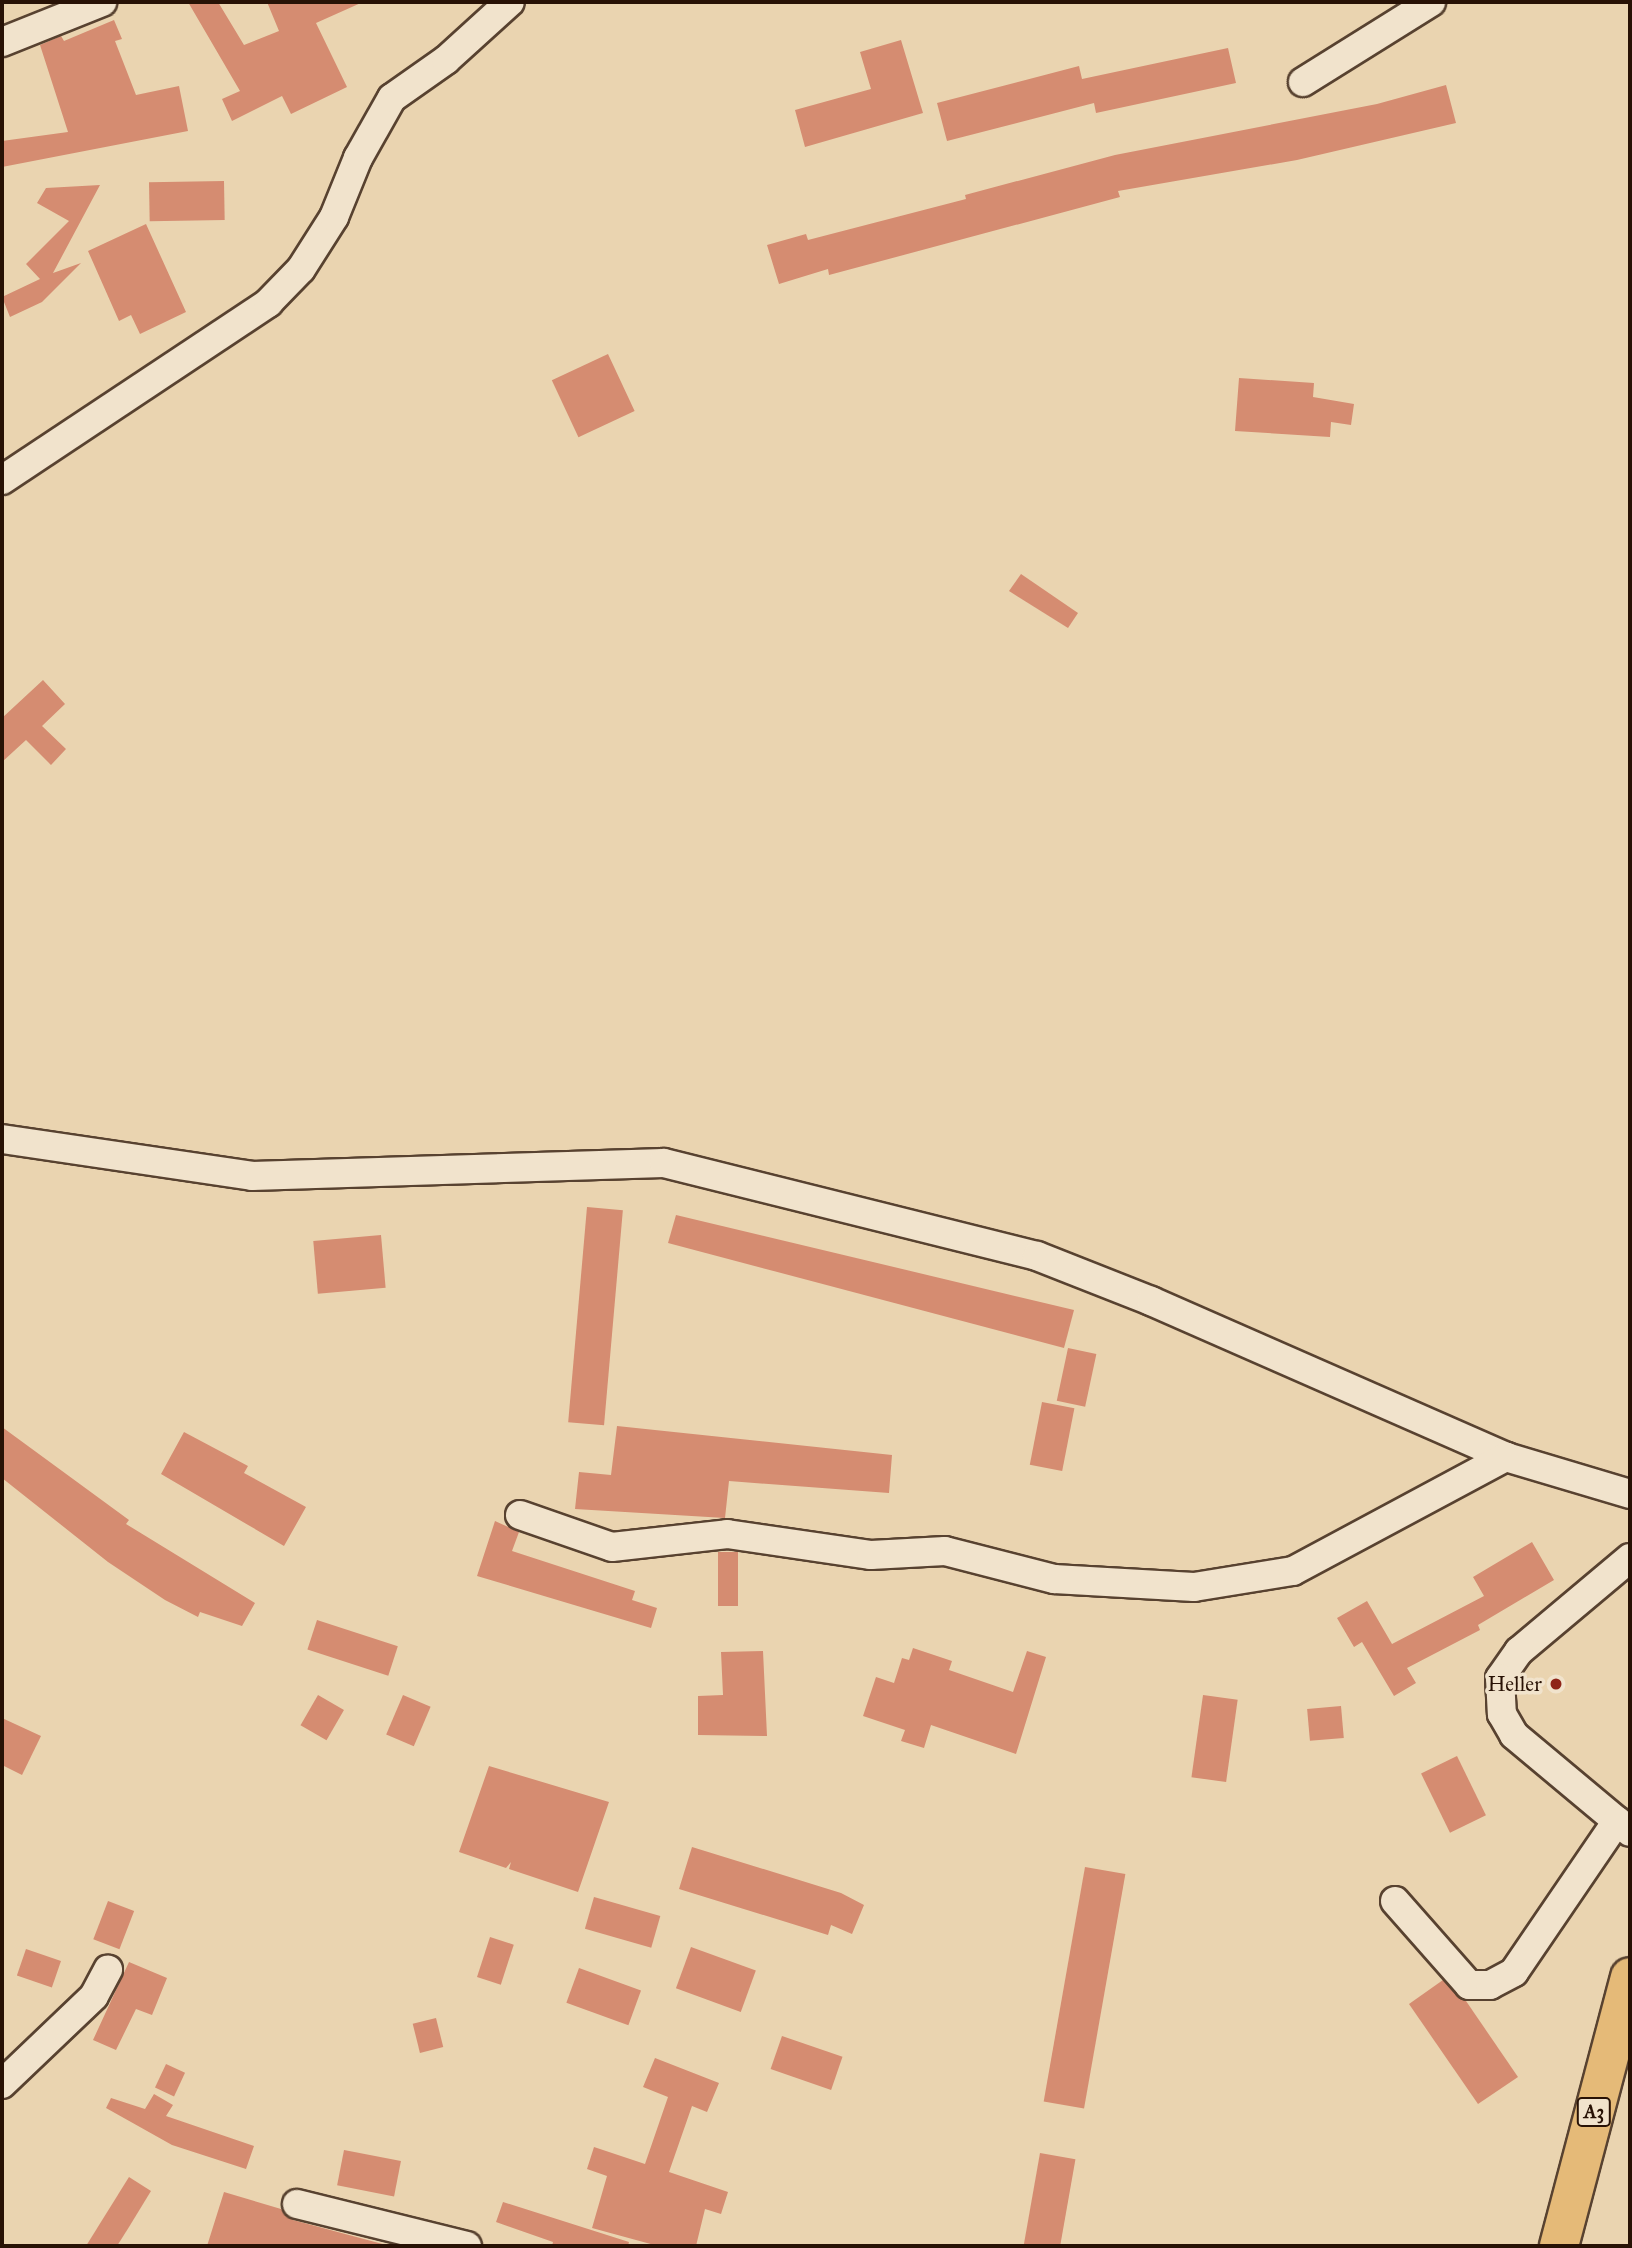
<!DOCTYPE html>
<html>
<head>
<meta charset="utf-8">
<style>
  body { margin:0 }
  #map { position:relative; width:1632px; height:2248px; overflow:hidden; background:#ead4b0; font-family:"IM FELL Great Primer",serif }
  div>[style] { position:absolute }
  .building>* { inset:0; background:#d58c71; transform-origin:0 0 }
  .roads { filter:drop-shadow(2px 0 #584230) drop-shadow(-2px 0 #584230) drop-shadow(0 2px #584230) drop-shadow(0 -2px #584230) }
  .minor>* { height:28px; margin:-14px; padding:0 14px; transform-origin:14px; border-radius:14px; background:#f1e3cc }
  .highway>* { height:38px; margin:-19px; padding:0 19px; transform-origin:19px; border-radius:19px; background:#e5ba78 }
  .dots>* { width:19px; height:19px; translate:-50% -50%; box-sizing:border-box; border:4px solid #f1e3cc; border-radius:50% }
  span { translate:-50% -50%; white-space:nowrap; text-align:center; line-height:1.15; -webkit-text-stroke:7px #f1e3cc; paint-order:stroke }
  .shield-label span { padding:2px 5px; background:#f1e3cc; border:2px solid; border-radius:5px; -webkit-text-stroke-width:0 }
  .shield-label { font-size:19px; color:#281205; font-weight:700 }
  .poi-label { font-size:21px; color:#281205 }
  .right { translate:-100% -50%; text-align:right }
  .frame { position:absolute; inset:0; border:4px solid #281205; pointer-events:none }
</style>
</head>
<body>
<div id="map">
  <div class="building">
    <i style="clip-path:polygon(188px 2px,218px 2px,244px 45px,279px 31px,267px 2px,363px 2px,316px 23px,347px 87px,291px 114px,282px 96px,232px 121px,222px 99px,240px 91px)"></i>
    <i style="clip-path:polygon(114px 20px,122px 39px,115px 41px,136px 95px,179px 86px,188px 131px,2px 167px,2px 141px,68px 132px,40px 45px,61px 36px,64px 41px)"></i>
    <i style="clip-path:polygon(901px 40px,923px 113px,805px 147px,795px 110px,871px 89px,860px 52px)"></i>
    <i style="clip-path:polygon(1228px 48px,1236px 83px,1096px 113px,1094px 103px,947px 141px,937px 103px,1079px 66px,1082px 79px)"></i>
    <i style="clip-path:polygon(1446px 85px,1456px 123px,1297px 160px,1118px 191px,1120px 197px,829px 275px,828px 269px,779px 284px,767px 245px,806px 234px,808px 240px,966px 199px,965px 195px,1115px 155px,1377px 104px)"></i>
    <i style="left:224px;top:181px;width:39px;height:75px;rotate:89deg"></i>
    <i style="clip-path:polygon(100px 185px,53px 273px,81px 263px,42px 302px,10px 317px,2px 297px,40px 279px,26px 264px,69px 221px,37px 203px,46px 188px)"></i>
    <i style="clip-path:polygon(146px 224px,186px 312px,140px 334px,131px 315px,119px 321px,88px 251px)"></i>
    <i style="left:608px;top:354px;width:63px;height:62px;rotate:65deg"></i>
    <i style="clip-path:polygon(1239px 378px,1314px 383px,1313px 397px,1354px 404px,1351px 425px,1331px 422px,1330px 437px,1235px 431px)"></i>
    <i style="clip-path:polygon(1021px 574px,1078px 613px,1068px 628px,1009px 591px)"></i>
    <i style="clip-path:polygon(43px 680px,65px 704px,42px 726px,66px 749px,51px 765px,26px 740px,2px 762px,2px 718px)"></i>
    <i style="left:587px;top:1207px;width:36px;height:216px;rotate:5deg"></i>
    <i style="clip-path:polygon(676px 1215px,1074px 1310px,1064px 1348px,668px 1243px)"></i>
    <i style="left:381px;top:1235px;width:53px;height:68px;rotate:85deg"></i>
    <i style="left:1068px;top:1348px;width:29px;height:54px;rotate:12deg"></i>
    <i style="left:1042px;top:1402px;width:33px;height:64px;rotate:11deg"></i>
    <i style="clip-path:polygon(617px 1426px,892px 1455px,889px 1493px,729px 1481px,725px 1518px,575px 1509px,579px 1472px,611px 1475px)"></i>
    <i style="clip-path:polygon(2px 1427px,129px 1520px,126px 1524px,255px 1603px,242px 1626px,200px 1612px,198px 1617px,165px 1600px,108px 1562px,2px 1478px)"></i>
    <i style="clip-path:polygon(184px 1432px,248px 1466px,244px 1473px,306px 1507px,284px 1546px,161px 1474px)"></i>
    <i style="clip-path:polygon(495px 1521px,519px 1532px,512px 1551px,635px 1591px,632px 1600px,657px 1608px,651px 1628px,477px 1576px)"></i>
    <i style="clip-path:polygon(1532px 1542px,1554px 1580px,1478px 1625px,1480px 1630px,1407px 1668px,1416px 1683px,1394px 1696px,1362px 1642px,1354px 1647px,1337px 1618px,1367px 1601px,1392px 1644px,1484px 1596px,1473px 1577px)"></i>
    <i style="left:718px;top:1552px;width:20px;height:54px"></i>
    <i style="left:317px;top:1620px;width:85px;height:31px;rotate:18deg"></i>
    <i style="clip-path:polygon(913px 1648px,952px 1661px,949px 1670px,1013px 1692px,1027px 1651px,1046px 1657px,1016px 1754px,931px 1725px,924px 1748px,901px 1741px,905px 1730px,863px 1716px,876px 1677px,894px 1683px,902px 1658px,909px 1660px)"></i>
    <i style="clip-path:polygon(763px 1651px,767px 1736px,698px 1735px,698px 1696px,723px 1695px,721px 1652px)"></i>
    <i style="left:318px;top:1695px;width:30px;height:35px;rotate:30deg"></i>
    <i style="left:403px;top:1695px;width:30px;height:43px;rotate:23deg"></i>
    <i style="left:1203px;top:1695px;width:35px;height:83px;rotate:8deg"></i>
    <i style="left:1341px;top:1706px;width:32px;height:34px;rotate:85deg"></i>
    <i style="clip-path:polygon(2px 1718px,41px 1736px,22px 1775px,2px 1765px)"></i>
    <i style="left:1457px;top:1756px;width:66px;height:40px;rotate:64deg"></i>
    <i style="clip-path:polygon(489px 1766px,609px 1802px,578px 1892px,509px 1869px,511px 1862px,506px 1868px,459px 1852px)"></i>
    <i style="clip-path:polygon(692px 1847px,841px 1893px,864px 1905px,852px 1934px,831px 1925px,828px 1935px,679px 1889px)"></i>
    <i style="left:1085px;top:1867px;width:41px;height:238px;rotate:10deg"></i>
    <i style="left:594px;top:1897px;width:69px;height:33px;rotate:16deg"></i>
    <i style="left:108px;top:1901px;width:28px;height:41px;rotate:21deg"></i>
    <i style="left:490px;top:1937px;width:25px;height:42px;rotate:18deg"></i>
    <i style="left:691px;top:1947px;width:69px;height:44px;rotate:20deg"></i>
    <i style="left:26px;top:1949px;width:37px;height:28px;rotate:19deg"></i>
    <i style="clip-path:polygon(129px 1962px,167px 1978px,152px 2015px,136px 2009px,116px 2050px,93px 2040px)"></i>
    <i style="left:579px;top:1968px;width:66px;height:37px;rotate:20deg"></i>
    <i style="clip-path:polygon(1443px 1980px,1466px 2001px,1518px 2077px,1478px 2104px,1409px 2004px)"></i>
    <i style="left:436px;top:2018px;width:30px;height:24px;rotate:76deg"></i>
    <i style="left:782px;top:2036px;width:64px;height:35px;rotate:19deg"></i>
    <i style="clip-path:polygon(655px 2058px,719px 2083px,707px 2112px,692px 2106px,669px 2172px,728px 2192px,721px 2214px,705px 2209px,696px 2246px,658px 2246px,592px 2228px,607px 2176px,587px 2169px,594px 2147px,645px 2164px,668px 2097px,643px 2087px)"></i>
    <i style="left:166px;top:2064px;width:21px;height:26px;rotate:25deg"></i>
    <i style="clip-path:polygon(154px 2094px,173px 2105px,166px 2116px,254px 2146px,246px 2169px,172px 2145px,106px 2108px,111px 2098px,145px 2109px)"></i>
    <i style="left:344px;top:2150px;width:58px;height:36px;rotate:11deg"></i>
    <i style="left:1040px;top:2153px;width:36px;height:94px;rotate:10deg"></i>
    <i style="clip-path:polygon(129px 2177px,151px 2191px,129px 2227px,117px 2246px,86px 2246px)"></i>
    <i style="clip-path:polygon(224px 2192px,281px 2209px,293px 2220px,390px 2246px,207px 2246px)"></i>
    <i style="clip-path:polygon(503px 2202px,629px 2242px,628px 2246px,552px 2246px,553px 2242px,496px 2222px)"></i>
  </div>
  <div class="roads">
    <div class="minor">
      <i style="left:2px;top:42px;width:108px;rotate:-21.8deg"></i>
      <i style="left:1303px;top:82px;width:151px;rotate:-32deg"></i>
      <i style="left:2px;top:480px;width:320px;rotate:-33.6deg"></i>
      <i style="left:268px;top:303px;width:47px;rotate:-45.9deg"></i>
      <i style="left:301px;top:269px;width:62px;rotate:-57.6deg"></i>
      <i style="left:334px;top:217px;width:64px;rotate:-67.9deg"></i>
      <i style="left:358px;top:158px;width:69px;rotate:-60.5deg"></i>
      <i style="left:392px;top:98px;width:66px;rotate:-35.1deg"></i>
      <i style="left:446px;top:60px;width:86px;rotate:-42.2deg"></i>
      <i style="left:2px;top:1139px;width:253px;rotate:8.4deg"></i>
      <i style="left:252px;top:1176px;width:412px;rotate:-1.8deg"></i>
      <i style="left:664px;top:1163px;width:384px;rotate:14deg"></i>
      <i style="left:1037px;top:1256px;width:123px;rotate:21.5deg"></i>
      <i style="left:1151px;top:1301px;width:388px;rotate:23.7deg"></i>
      <i style="left:520px;top:1515px;width:97px;rotate:19.2deg"></i>
      <i style="left:612px;top:1547px;width:116px;rotate:-6.4deg"></i>
      <i style="left:727px;top:1534px;width:146px;rotate:8.3deg"></i>
      <i style="left:871px;top:1555px;width:74px;rotate:-3.1deg"></i>
      <i style="left:945px;top:1551px;width:113px;rotate:14.4deg"></i>
      <i style="left:1054px;top:1579px;width:140px;rotate:3.3deg"></i>
      <i style="left:1194px;top:1587px;width:100px;rotate:-9.2deg"></i>
      <i style="left:1293px;top:1571px;width:242px;rotate:-28.2deg"></i>
      <i style="left:1506px;top:1457px;width:129px;rotate:16.6deg"></i>
      <i style="left:1630px;top:1558px;width:145px;rotate:140deg"></i>
      <i style="left:1519px;top:1651px;width:33px;rotate:125deg"></i>
      <i style="left:1500px;top:1678px;width:36px;rotate:87deg"></i>
      <i style="left:1502px;top:1714px;width:24px;rotate:60deg"></i>
      <i style="left:1514px;top:1735px;width:151px;rotate:39.9deg"></i>
      <i style="left:1395px;top:1901px;width:112px;rotate:48.6deg"></i>
      <i style="left:1469px;top:1985px;width:21px"></i>
      <i style="left:1490px;top:1985px;width:27px;rotate:-28deg"></i>
      <i style="left:1514px;top:1972px;width:183px;rotate:-55.7deg"></i>
      <i style="left:2px;top:2084px;width:127px;rotate:-43.7deg"></i>
      <i style="left:94px;top:1996px;width:30px;rotate:-62deg"></i>
      <i style="left:297px;top:2204px;width:175px;rotate:13.9deg"></i>
    </div>
    <div class="highway">
      <i style="left:1559px;top:2246px;width:278px;rotate:-75.2deg"></i>
    </div>
  </div>
  <div class="dots">
    <i style="left:1556px;top:1684px;background:#8f2418"></i>
  </div>
  <div class="shield-label">
    <span style="left:1594px;top:2112px">A3</span>
  </div>
  <div class="poi-label">
    <span class="right" style="left:1542px;top:1684px">Heller</span>
  </div>
  <div class="frame"></div>
</div>
</body>
</html>
